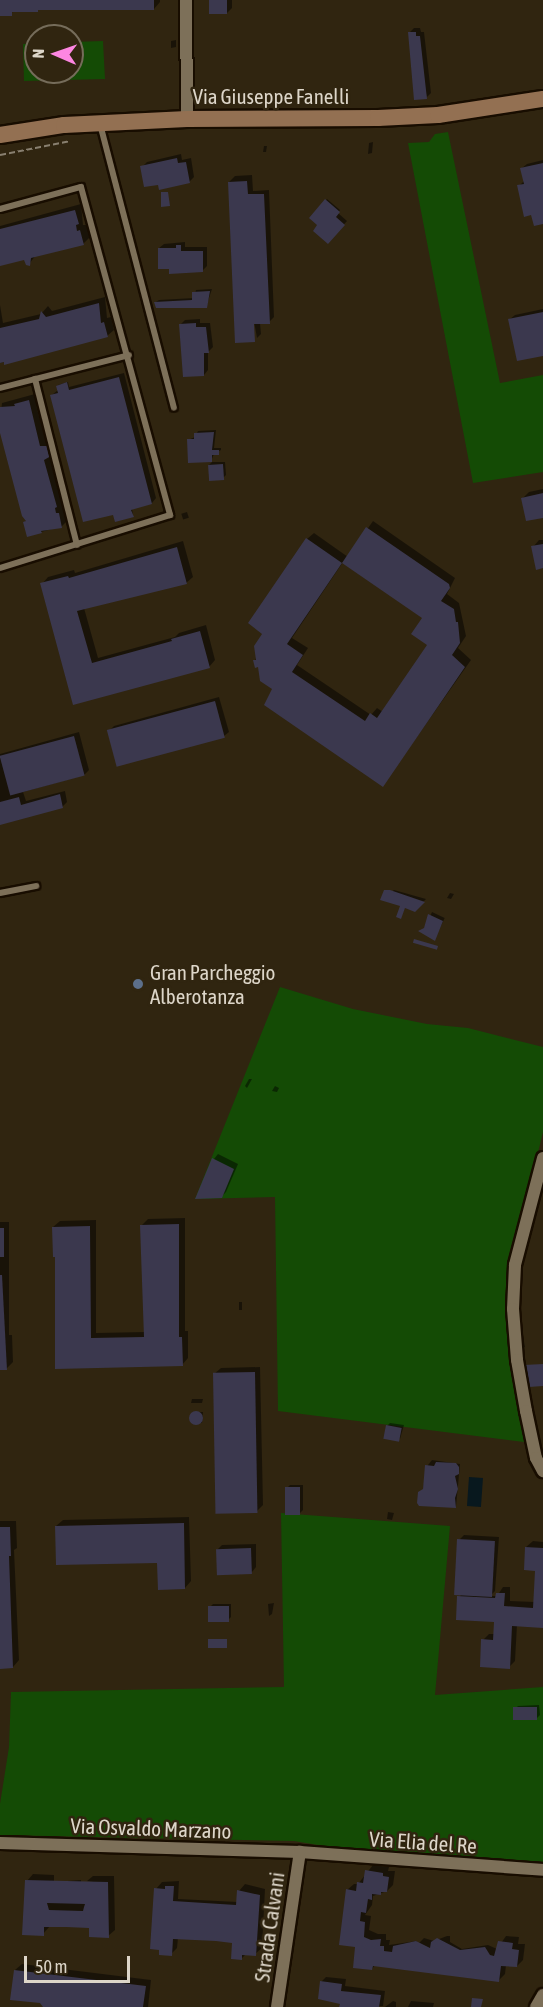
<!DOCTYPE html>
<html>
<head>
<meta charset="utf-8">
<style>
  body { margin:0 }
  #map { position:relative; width:543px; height:2007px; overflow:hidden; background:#302510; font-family:"Asap Condensed",sans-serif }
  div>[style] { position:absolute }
  .green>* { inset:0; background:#144b05 }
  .water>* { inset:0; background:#08181e; transform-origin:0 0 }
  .shadow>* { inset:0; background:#0007; transform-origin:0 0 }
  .building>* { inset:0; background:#3b384e; transform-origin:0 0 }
  .round { border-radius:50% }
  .path>* { height:2px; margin-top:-1px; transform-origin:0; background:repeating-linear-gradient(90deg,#887f6f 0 6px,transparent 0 9px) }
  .roads { filter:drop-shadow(2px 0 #180d00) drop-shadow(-2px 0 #180d00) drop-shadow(0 2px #180d00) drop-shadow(0 -2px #180d00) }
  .lane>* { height:6px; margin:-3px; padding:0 3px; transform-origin:3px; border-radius:3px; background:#7d7059 }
  .street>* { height:12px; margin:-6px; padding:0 6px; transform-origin:6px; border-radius:6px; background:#7d7059 }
  .secondary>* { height:16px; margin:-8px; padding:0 8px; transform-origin:8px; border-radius:8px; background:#937052 }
  .dots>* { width:16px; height:16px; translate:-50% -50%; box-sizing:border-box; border:3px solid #302510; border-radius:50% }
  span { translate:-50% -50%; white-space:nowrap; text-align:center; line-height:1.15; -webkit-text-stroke:5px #302510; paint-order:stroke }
  .street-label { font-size:21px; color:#ddd6c9 }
  .poi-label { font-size:21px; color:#ddd6c9 }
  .left { translate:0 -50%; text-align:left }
  .north { position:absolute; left:24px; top:24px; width:60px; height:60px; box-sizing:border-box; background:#302510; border:2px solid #756c5a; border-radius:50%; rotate:272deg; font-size:16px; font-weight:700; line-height:24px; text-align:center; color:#ddd6c9 }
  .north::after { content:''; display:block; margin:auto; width:21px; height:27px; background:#fd86e1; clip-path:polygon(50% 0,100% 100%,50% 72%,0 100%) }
  .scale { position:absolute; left:24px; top:1956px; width:106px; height:27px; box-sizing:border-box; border:3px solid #ddd6c9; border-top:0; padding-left:8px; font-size:18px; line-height:21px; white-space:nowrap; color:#ddd6c9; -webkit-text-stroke:4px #302510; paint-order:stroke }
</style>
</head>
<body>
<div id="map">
  <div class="green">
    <i style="clip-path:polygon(103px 41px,105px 79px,24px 81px,23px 44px,36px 43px,36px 72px,72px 72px,72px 42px)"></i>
    <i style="clip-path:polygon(448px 132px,500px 383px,543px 375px,543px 472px,473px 483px,408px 143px,429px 142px,435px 134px)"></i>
    <i style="clip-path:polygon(280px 987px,353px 1009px,427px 1024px,468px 1028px,543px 1047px,543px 1132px,522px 1218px,514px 1374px,524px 1442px,278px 1411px,275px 1197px,195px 1199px)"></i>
    <i style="clip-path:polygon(281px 1513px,450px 1526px,435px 1695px,543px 1687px,543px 1864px,378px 1855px,294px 1841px,0 1835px,0 1804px,9px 1747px,11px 1692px,284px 1687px)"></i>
  </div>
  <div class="water">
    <i style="left:469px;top:1477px;width:14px;height:29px;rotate:4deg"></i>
  </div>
  <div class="shadow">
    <i style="clip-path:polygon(0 0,160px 0,160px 2px,154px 9px,40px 8px,0 14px)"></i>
    <i style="clip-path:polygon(209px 0,232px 0,232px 8px,227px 13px)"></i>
    <i style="clip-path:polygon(414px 28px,420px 28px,421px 32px,424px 32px,431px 93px,427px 97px,409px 33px)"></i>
    <i style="clip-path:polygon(176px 40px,176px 47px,171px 48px,171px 41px)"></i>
    <i style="clip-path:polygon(373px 142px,372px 153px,368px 154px,369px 143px)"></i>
    <i style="clip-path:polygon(264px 146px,267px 146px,266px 152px,263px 152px)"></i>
    <i style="clip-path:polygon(181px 154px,182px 160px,191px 158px,194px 177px,189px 182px,159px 183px,142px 167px,147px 162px)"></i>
    <i style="clip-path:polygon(543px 160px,543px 223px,533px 214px,519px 186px,525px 180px,522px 168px,527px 164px)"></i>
    <i style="clip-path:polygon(252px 175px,253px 191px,269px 190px,274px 317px,269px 322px,260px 323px,261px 334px,257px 338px,229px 182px,235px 176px)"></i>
    <i style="clip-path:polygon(327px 199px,340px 210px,338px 213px,347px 221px,328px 242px,319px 225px,311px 218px)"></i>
    <i style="clip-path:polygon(81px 204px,83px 225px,86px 225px,90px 237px,83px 244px,36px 255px,29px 264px,25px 258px,0 265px,0 226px)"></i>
    <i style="clip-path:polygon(185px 242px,185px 247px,207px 247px,207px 266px,202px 271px,170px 267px,159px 248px,164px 244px)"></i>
    <i style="clip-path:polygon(212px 289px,206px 307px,156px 302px,159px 300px,194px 298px,196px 290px)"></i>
    <i style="clip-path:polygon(105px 297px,107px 318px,111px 317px,114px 330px,107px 336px,0 363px,0 305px,3px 323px,41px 314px,48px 306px,52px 311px)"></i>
    <i style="clip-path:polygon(543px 309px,543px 354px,510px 319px,515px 315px)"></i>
    <i style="clip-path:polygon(200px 319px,200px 323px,210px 323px,213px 347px,208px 352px,208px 370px,204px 375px,181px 324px,185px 320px)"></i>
    <i style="clip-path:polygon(124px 373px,156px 498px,152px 503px,132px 508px,133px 516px,52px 395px,58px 390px,58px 385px,68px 382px,69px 387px)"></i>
    <i style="clip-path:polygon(35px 394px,37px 409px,63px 500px,61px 502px,68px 520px,62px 526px,41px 532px,25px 522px,27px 520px,0 421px,2px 403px)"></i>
    <i style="clip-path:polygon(216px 430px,214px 448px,221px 448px,221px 450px,214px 454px,211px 461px,188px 440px,195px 437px,198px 431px)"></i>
    <i style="clip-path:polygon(212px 462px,225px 462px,226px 475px,223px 478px,209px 465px)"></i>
    <i style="clip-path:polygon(543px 489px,543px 516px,523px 498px,529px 492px)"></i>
    <i style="left:187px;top:512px;width:6px;height:6px;rotate:72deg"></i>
    <i style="clip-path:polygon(evenodd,373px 521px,455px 578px,447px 594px,459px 603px,466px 636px,458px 648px,471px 660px,383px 785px,274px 688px,255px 661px,264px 634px,307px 539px,314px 533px,348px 557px,373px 521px,343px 562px,424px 618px,429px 644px,383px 712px,377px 708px,371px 715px,297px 665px,308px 648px,292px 638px,343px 562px)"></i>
    <i style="clip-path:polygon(539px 540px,543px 540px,543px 567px,533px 547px)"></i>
    <i style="clip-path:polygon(183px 541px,193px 577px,186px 583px,84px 608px,98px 658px,175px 637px,179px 633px,206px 625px,215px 660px,209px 667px,74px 704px,42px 584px,48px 577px,74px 570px,75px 573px)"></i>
    <i style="clip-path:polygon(219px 697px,229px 732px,224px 736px,109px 731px,114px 726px)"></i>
    <i style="clip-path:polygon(79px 732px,89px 770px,84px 775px,23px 792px,26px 801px,65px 791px,67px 802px,62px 807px,0 823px,0 754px)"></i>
    <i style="clip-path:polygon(386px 890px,389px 891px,388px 895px,394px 890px,426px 899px,415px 910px,405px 907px,401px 917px,398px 916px,402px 906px,382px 899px)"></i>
    <i style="clip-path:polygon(450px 893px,454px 894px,451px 899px,447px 898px)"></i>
    <i style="left:432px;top:912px;width:14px;height:22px;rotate:25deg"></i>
    <i style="clip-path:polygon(249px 1079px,252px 1079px,247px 1088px,245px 1086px)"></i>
    <i style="clip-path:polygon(275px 1086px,279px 1088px,277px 1092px,272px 1091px)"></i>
    <i style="clip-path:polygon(218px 1154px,238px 1164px,226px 1192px,221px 1197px,214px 1159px)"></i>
    <i style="clip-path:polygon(185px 1218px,185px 1331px,188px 1331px,188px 1358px,182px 1365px,56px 1340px,57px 1255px,53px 1227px,60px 1221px,96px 1220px,96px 1333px,145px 1332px,141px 1226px,148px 1219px)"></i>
    <i style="clip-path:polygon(0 1222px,9px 1222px,9px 1335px,12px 1335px,13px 1362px,6px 1369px,0 1369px)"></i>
    <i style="left:239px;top:1302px;width:3px;height:8px"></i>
    <i style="clip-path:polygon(523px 1336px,525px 1347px,523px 1348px,522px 1337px)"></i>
    <i style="clip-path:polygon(260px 1367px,263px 1505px,257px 1511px,214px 1374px,221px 1368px)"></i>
    <i style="clip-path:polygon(203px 1399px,202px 1403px,191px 1403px,192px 1399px)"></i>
    <i style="clip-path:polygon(193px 1412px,203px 1412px,202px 1423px,191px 1423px)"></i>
    <i style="clip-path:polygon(390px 1423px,404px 1425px,400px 1439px,387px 1426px)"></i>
    <i style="clip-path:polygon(432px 1460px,460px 1464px,456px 1507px,420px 1504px,428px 1465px)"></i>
    <i style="clip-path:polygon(290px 1485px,303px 1485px,303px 1510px,300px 1513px,287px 1488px)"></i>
    <i style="clip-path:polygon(388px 1512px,394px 1513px,392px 1520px,387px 1519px)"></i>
    <i style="clip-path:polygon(189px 1517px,191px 1581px,185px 1588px,159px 1561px,56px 1526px,63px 1520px)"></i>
    <i style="clip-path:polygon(0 1521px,16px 1521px,17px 1548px,14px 1550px,19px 1660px,13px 1667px,0 1667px)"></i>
    <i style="clip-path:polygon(464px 1535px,499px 1537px,495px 1591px,490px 1596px,497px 1596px,503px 1587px,510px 1587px,510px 1601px,535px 1602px,537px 1570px,526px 1547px,533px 1541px,543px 1542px,543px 1627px,517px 1625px,515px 1661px,509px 1667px,483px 1640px,489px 1634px,494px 1634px,495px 1618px,459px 1597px,462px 1594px,459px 1540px)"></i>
    <i style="clip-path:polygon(256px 1544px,256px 1567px,252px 1572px,217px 1550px,222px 1545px)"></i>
    <i style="clip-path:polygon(274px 1603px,272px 1614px,269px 1616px,268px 1604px)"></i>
    <i style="clip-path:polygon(213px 1604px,231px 1604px,231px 1617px,228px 1620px,210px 1607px)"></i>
    <i style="clip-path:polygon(539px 1705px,540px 1715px,537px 1718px,515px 1709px,518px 1706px)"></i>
    <i style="clip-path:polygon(373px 1865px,389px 1867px,388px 1871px,395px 1871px,393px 1885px,387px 1891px,373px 1896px,372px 1905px,365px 1915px,371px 1916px,369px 1930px,378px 1934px,386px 1934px,386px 1940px,390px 1940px,389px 1945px,417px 1941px,417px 1945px,424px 1938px,434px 1941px,447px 1936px,450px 1936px,450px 1942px,462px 1949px,488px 1945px,497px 1949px,506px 1936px,519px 1937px,518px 1944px,525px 1944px,523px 1960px,517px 1966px,506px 1965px,505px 1974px,499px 1980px,375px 1965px,372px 1969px,357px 1946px,347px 1890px,354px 1884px,358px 1884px)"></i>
    <i style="clip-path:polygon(33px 1874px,54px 1875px,54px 1882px,81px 1880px,81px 1884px,93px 1882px,87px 1881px,93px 1876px,114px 1876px,115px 1930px,108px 1936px,91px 1927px,50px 1926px,43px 1934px,27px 1881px)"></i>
    <i style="clip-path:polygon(179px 1881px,178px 1899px,238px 1902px,239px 1891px,245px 1884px,265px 1889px,262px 1948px,255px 1954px,246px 1954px,241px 1959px,233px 1941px,178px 1938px,177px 1948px,171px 1954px,156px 1889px,162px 1882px)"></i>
    <i style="clip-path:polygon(22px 1964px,151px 1980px,148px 2007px,78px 2007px,15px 1970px)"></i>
    <i style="clip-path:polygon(326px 1977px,346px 1979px,345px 1986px,385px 1991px,383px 2006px,341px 2007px,341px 2003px,321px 1982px)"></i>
    <i style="clip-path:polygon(393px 2001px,396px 2002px,396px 2007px,385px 2007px)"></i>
    <i style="clip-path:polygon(411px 2001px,434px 2003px,433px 2007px,408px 2007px)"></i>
  </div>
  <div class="building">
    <i style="clip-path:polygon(0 0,154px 0,154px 10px,38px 10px,38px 12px,12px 12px,12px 16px,0 16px)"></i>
    <i style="left:209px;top:0;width:18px;height:14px"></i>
    <i style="clip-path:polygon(408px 32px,416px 32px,416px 36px,420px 36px,427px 99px,414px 100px)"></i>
    <i style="clip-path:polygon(177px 158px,178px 163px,186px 162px,190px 183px,159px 190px,158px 185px,144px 187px,140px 166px)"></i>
    <i style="clip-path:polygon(543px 163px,543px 224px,534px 226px,531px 215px,524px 217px,517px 185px,524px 184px,520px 168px)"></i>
    <i style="clip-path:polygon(247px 181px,248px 194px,264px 194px,270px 324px,254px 324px,255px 342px,235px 343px,228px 182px)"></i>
    <i style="clip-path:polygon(161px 192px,168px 192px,170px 206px,161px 207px)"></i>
    <i style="clip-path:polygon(325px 199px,340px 212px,336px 217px,345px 225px,328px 244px,313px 231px,317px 225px,309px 218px)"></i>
    <i style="clip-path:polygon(75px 210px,79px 224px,76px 225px,77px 231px,80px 230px,84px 245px,31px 258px,30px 266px,26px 265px,24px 260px,0 266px,0 229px)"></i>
    <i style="clip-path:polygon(176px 245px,181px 245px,181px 251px,203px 251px,203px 272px,169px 274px,169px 269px,158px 269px,158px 248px,176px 248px)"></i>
    <i style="clip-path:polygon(210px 291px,207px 308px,156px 308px,154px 302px,192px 300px,192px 292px)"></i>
    <i style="clip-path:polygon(99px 303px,101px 323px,104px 322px,108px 337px,4px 365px,4px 362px,0 363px,0 328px,39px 319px,41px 311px,46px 317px)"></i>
    <i style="clip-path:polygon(543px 312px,543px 356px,517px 361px,508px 319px)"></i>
    <i style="clip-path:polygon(196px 323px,196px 327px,206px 327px,209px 353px,204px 353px,204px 376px,183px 377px,179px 324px)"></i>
    <i style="clip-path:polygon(119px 377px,152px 504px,131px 510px,134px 517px,115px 522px,113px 515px,83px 522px,50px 395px,58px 393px,56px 386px,67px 382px,69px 390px)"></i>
    <i style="clip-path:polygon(29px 400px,40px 446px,48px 446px,51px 456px,44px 460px,57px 507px,55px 508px,56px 513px,59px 513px,62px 528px,41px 531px,42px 533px,27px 537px,23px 522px,26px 521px,22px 516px,0 433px,0 407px,15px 406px,14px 404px)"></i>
    <i style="clip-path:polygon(214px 432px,212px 450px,219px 450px,219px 455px,212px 455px,212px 462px,188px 463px,187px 439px,194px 439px,194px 433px)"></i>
    <i style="left:223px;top:464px;width:16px;height:15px;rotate:86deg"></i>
    <i style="clip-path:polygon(543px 493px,543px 518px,526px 521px,521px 498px)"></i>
    <i style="clip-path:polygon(366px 527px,449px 584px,450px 588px,441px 601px,454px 609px,456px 622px,458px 622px,460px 643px,452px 655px,465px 667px,383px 787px,264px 705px,272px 689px,260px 681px,258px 667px,255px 668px,253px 660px,256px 660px,254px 646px,262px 634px,248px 623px,306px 538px,342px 563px,287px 644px,303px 655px,292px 672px,365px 721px,370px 713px,377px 718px,427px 645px,411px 634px,422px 618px,342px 563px)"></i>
    <i style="clip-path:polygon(543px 544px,543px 568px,536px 570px,531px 546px)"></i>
    <i style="clip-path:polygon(177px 547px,187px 584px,77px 611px,92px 663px,172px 641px,171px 639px,200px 631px,210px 668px,73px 705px,40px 583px,68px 576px,69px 578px)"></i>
    <i style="left:215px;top:701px;width:38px;height:112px;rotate:75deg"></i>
    <i style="left:74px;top:736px;width:41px;height:77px;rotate:75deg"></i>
    <i style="clip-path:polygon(60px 794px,63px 808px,0 825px,0 802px,19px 797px,21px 805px)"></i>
    <i style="clip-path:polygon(384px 890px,390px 890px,425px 902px,415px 912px,405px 908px,401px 919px,396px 917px,400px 906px,380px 900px)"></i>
    <i style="clip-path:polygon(428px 914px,443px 921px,435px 941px,418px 931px,424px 928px)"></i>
    <i style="left:414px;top:939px;width:25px;height:4px;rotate:16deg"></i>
    <i style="clip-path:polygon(212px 1158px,234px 1169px,222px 1198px,195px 1199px)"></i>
    <i style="clip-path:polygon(179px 1224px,179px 1337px,182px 1337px,183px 1366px,55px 1369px,55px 1257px,53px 1257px,52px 1227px,90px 1226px,91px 1338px,144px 1337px,140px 1225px)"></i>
    <i style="left:0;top:1228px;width:4px;height:29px"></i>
    <i style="clip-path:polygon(0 1275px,2px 1275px,7px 1370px,0 1370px)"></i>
    <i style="clip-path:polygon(543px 1364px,543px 1386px,529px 1387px,524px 1365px)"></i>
    <i style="left:255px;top:1372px;width:141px;height:42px;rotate:89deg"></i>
    <i class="round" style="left:189px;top:1411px;width:14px;height:14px"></i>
    <i style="left:386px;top:1425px;width:16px;height:14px;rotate:11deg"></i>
    <i style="clip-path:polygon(436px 1462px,456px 1463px,459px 1467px,459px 1474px,455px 1476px,458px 1489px,455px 1498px,456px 1508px,419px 1506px,417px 1503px,418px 1492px,423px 1489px,425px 1465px,434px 1466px)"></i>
    <i style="left:285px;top:1487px;width:15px;height:28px"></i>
    <i style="clip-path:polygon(184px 1523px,185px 1589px,158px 1590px,157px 1563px,56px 1565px,55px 1526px)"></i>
    <i style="clip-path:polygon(0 1527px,10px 1527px,11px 1556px,9px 1556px,13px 1668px,0 1669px)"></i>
    <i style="left:457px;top:1539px;width:38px;height:56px;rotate:3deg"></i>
    <i style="clip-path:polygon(525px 1547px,543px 1548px,543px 1628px,512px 1626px,510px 1669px,480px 1667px,481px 1639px,493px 1640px,494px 1622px,456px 1620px,457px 1596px,495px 1598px,496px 1593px,505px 1593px,504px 1606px,533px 1608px,535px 1571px,524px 1570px)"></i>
    <i style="left:251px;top:1548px;width:26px;height:35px;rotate:88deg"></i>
    <i style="left:208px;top:1606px;width:21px;height:16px"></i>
    <i style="left:208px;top:1639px;width:19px;height:9px"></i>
    <i style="left:537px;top:1707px;width:13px;height:24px;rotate:90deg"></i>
    <i style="clip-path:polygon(365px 1870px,383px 1873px,383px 1876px,389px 1877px,387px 1892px,381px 1892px,381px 1895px,372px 1894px,372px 1900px,368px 1899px,366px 1913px,361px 1912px,360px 1921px,365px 1922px,364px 1937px,371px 1940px,381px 1939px,380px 1946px,384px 1946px,384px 1951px,392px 1952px,393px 1946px,416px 1941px,430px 1948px,431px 1942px,437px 1938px,460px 1950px,485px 1947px,490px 1955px,494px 1956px,498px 1941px,513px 1943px,512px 1949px,519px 1950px,517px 1967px,501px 1966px,499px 1982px,373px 1966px,372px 1970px,353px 1968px,355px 1947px,339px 1945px,346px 1889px,356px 1891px,357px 1882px,363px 1883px)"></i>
    <i style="clip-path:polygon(evenodd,25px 1880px,108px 1882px,109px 1938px,89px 1937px,89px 1928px,66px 1927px,44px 1927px,44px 1936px,22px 1935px,25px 1880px,47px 1903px,85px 1904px,84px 1907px,83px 1911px,49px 1910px,47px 1903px)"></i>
    <i style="clip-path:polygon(165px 1886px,174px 1886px,173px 1901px,236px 1905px,237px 1890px,260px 1895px,256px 1956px,242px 1955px,242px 1960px,231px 1959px,232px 1943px,216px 1941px,173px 1939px,172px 1956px,159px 1955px,159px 1950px,150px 1949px,154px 1888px,165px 1889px)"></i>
    <i style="clip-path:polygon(14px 1970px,146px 1986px,143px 2007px,43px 2007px,40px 2003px,10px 2000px)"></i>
    <i style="clip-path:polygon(320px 1981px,342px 1984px,341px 1991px,381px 1995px,379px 2007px,339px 2007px,340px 2004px,318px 1999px)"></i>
    <i style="clip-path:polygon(472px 1998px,483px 1999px,481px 2007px,471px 2007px)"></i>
  </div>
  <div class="path">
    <i style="left:0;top:155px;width:72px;rotate:-11.2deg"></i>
  </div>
  <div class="roads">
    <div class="lane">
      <i style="left:100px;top:124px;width:293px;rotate:75.4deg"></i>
      <i style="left:0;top:209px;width:84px;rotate:-15.2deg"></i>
      <i style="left:81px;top:187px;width:340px;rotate:74.8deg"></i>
      <i style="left:170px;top:515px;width:178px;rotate:162.7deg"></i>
      <i style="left:35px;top:379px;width:171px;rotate:75.8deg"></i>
      <i style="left:0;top:388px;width:133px;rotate:-14.3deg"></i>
      <i style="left:0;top:893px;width:37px;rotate:-11deg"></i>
    </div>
    <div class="street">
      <i style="left:186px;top:0;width:119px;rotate:89.5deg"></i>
      <i style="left:543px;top:1158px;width:111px;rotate:104.7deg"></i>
      <i style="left:515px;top:1265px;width:44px;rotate:92.6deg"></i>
      <i style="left:513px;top:1309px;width:51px;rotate:85.5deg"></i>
      <i style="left:517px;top:1360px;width:52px;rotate:80deg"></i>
      <i style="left:526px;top:1411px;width:48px;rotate:78deg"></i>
      <i style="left:536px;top:1458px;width:15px;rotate:62deg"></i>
      <i style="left:0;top:1843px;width:300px;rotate:1.7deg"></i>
      <i style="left:300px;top:1852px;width:244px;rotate:4.2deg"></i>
      <i style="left:277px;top:2007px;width:157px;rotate:-81.6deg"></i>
      <i style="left:536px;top:2007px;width:14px;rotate:-60deg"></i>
    </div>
    <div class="secondary">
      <i style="left:0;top:135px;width:65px;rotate:-8.9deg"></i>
      <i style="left:64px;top:125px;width:123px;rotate:-2.8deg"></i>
      <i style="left:187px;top:119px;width:191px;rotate:-0.3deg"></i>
      <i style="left:378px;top:118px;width:60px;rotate:-2.9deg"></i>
      <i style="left:438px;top:115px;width:106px;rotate:-8.7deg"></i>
    </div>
  </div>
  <div class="dots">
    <i style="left:138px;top:984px;background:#5c6f8a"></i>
  </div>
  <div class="street-label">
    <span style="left:271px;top:96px">Via Giuseppe Fanelli</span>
    <span style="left:151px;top:1828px;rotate:2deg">Via Osvaldo Marzano</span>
    <span style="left:423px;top:1842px;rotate:4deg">Via Elia del Re</span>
    <span style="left:269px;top:1927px;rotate:-82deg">Strada Calvani</span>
  </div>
  <div class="poi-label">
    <span class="left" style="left:150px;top:984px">Gran Parcheggio<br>Alberotanza</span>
  </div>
  <div class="north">N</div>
  <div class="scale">50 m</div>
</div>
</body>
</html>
